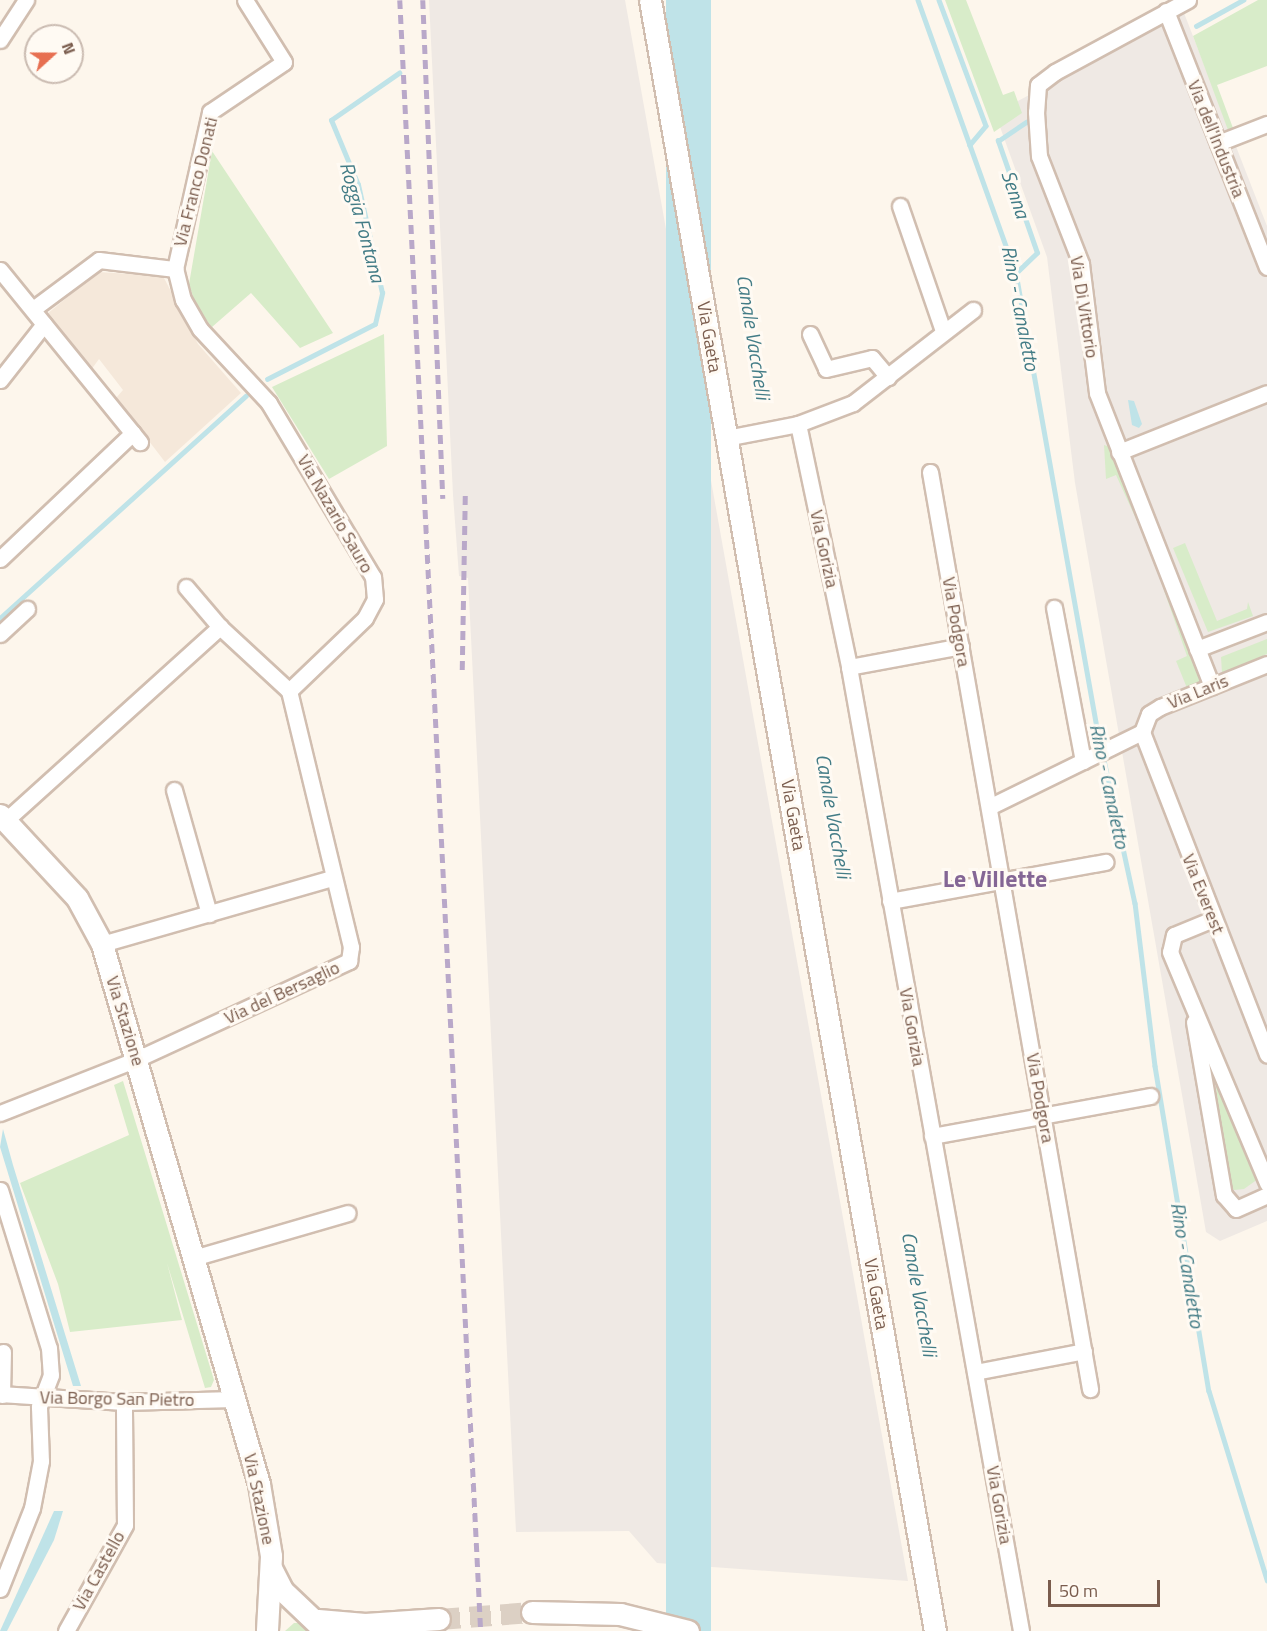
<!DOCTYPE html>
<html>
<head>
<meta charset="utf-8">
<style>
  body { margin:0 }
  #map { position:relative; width:1267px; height:1631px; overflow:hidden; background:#fdf6ec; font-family:"Titillium Web",sans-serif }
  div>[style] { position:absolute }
  .residential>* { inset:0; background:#f5e8da }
  .industrial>* { inset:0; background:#efe9e4 }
  .green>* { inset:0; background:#d8ecc9 }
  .water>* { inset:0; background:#bfe3e8; transform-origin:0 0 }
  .stream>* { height:4.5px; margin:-2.25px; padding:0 2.25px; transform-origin:2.25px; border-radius:2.25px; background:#bfe3e8 }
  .secondary-tunnel>* { height:21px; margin-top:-10.5px; transform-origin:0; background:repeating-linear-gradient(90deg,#dcd0c4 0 21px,transparent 0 31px) }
  .roads { filter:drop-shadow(2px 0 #d1beb0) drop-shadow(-2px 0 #d1beb0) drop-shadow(0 2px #d1beb0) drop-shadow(0 -2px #d1beb0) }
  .street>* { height:15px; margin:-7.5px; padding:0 7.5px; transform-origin:7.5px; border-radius:7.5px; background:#fff }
  .secondary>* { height:21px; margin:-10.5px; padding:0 10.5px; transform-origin:10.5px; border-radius:10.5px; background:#fff }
  .rail>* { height:4.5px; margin-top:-2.25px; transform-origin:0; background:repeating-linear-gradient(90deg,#b9a8c9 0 9px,transparent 0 15px) }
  span { translate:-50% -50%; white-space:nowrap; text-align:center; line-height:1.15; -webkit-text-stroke:6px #fffaf3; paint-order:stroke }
  .street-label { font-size:18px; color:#7a5c4d }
  .water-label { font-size:20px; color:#437c86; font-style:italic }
  .district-label { font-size:24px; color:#846695; font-weight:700 }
  .north { position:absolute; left:24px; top:24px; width:60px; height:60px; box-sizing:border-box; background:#fffaf3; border:2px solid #cabbb1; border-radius:50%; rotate:69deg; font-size:16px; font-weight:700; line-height:24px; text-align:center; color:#7a5c4d }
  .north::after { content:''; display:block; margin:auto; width:21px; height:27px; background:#e76f51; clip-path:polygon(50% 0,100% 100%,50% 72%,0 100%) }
  .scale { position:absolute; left:1048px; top:1580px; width:112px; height:27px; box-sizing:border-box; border:3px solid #7a5c4d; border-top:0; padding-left:8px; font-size:18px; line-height:21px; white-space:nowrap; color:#7a5c4d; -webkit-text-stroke:4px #fffaf3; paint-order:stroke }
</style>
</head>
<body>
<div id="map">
  <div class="residential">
    <i style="clip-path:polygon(98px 272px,163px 276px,198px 344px,241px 393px,165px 462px,116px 398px,123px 390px,99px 359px,91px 370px,47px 314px)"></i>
  </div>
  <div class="industrial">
    <i style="clip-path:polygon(429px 0,625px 0,908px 1581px,657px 1563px,629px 1531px,516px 1532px,468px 578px,459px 576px,453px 495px)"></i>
    <i style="clip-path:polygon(1184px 13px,1267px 226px,1267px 1221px,1220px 1241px,1206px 1232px,1075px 483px,1047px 257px,995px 113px)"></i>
  </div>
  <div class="green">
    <i style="clip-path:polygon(945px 0,966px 0,1003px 95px,1014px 91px,1022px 113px,994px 132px)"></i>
    <i style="clip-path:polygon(1258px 0,1267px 0,1267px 66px,1217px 85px,1233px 128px,1228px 130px,1193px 36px)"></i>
    <i style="clip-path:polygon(212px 151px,333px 333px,300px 348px,251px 293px,212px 327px,197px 310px,189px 284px)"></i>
    <i style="clip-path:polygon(384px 334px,387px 446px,329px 479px,272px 387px)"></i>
    <i style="clip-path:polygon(1104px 445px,1110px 447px,1146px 541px,1116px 475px,1106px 479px)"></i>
    <i style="clip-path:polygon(1185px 543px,1217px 621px,1247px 609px,1248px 602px,1253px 616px,1208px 632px,1173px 548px)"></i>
    <i style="clip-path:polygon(1148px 545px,1202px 682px,1187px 688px,1176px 661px,1187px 656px)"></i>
    <i style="clip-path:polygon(1267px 639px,1267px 654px,1222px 673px,1221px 657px)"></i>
    <i style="clip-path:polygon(1214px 1073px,1258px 1179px,1244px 1189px,1234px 1190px,1229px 1184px)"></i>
    <i style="clip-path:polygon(123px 1081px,214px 1380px,211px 1387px,205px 1388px,167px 1263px,182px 1320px,70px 1332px,58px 1284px,20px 1183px,129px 1135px,114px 1085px)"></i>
    <i style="clip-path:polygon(294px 1623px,300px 1623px,311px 1631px,285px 1631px)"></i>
  </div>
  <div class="water">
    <i style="left:666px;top:0;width:45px;height:1658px"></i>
    <i style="clip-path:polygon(1128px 400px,1134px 401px,1142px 424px,1139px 428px,1132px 425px)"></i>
    <i style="clip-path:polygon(3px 1129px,13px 1165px,81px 1386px,73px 1386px,0 1147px)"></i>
    <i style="clip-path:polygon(54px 1511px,63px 1511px,54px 1540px,7px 1631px,0 1631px)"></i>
  </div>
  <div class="stream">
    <i style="left:918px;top:0;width:290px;rotate:70.3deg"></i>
    <i style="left:1016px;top:273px;width:471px;rotate:79.9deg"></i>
    <i style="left:1099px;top:737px;width:170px;rotate:77.8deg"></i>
    <i style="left:1135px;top:903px;width:164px;rotate:83deg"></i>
    <i style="left:1155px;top:1066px;width:329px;rotate:80.6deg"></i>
    <i style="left:1209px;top:1391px;width:198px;rotate:72.9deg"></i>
    <i style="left:939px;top:0;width:134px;rotate:69.5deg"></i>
    <i style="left:986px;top:126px;width:25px;rotate:130deg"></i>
    <i style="left:1196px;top:26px;width:54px;rotate:-29deg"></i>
    <i style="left:1016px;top:273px;width:29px;rotate:-44deg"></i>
    <i style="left:1037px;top:253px;width:119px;rotate:-109.2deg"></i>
    <i style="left:998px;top:141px;width:34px;rotate:-34deg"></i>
    <i style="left:267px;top:379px;width:121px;rotate:-27deg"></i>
    <i style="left:375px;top:324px;width:32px;rotate:-77deg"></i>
    <i style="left:382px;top:293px;width:111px;rotate:-102.5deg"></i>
    <i style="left:358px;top:185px;width:70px;rotate:-112.6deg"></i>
    <i style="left:331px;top:120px;width:83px;rotate:-34.7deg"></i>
    <i style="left:0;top:618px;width:331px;rotate:-42.1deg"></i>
  </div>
  <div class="secondary-tunnel">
    <i style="left:439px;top:1619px;width:93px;rotate:-4.3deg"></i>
  </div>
  <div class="roads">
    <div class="street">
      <i style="left:1188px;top:0;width:151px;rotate:151.6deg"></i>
      <i style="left:1055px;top:72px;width:21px;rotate:143deg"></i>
      <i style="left:1038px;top:85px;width:27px;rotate:94deg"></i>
      <i style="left:1036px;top:112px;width:44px;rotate:86.1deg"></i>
      <i style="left:1039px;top:156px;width:116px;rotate:68.7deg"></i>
      <i style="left:1081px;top:264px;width:130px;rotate:82.9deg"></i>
      <i style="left:1097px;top:393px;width:315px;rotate:68.6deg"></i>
      <i style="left:1166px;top:11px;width:275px;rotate:68.5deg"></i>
      <i style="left:0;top:40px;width:48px;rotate:-57deg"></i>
      <i style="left:1218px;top:143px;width:53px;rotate:-21.2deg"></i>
      <i style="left:900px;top:206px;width:132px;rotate:71deg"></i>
      <i style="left:0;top:270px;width:222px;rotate:50.9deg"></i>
      <i style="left:33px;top:309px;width:82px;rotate:-36.6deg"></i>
      <i style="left:99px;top:260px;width:77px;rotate:6.8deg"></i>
      <i style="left:175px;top:269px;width:161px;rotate:-77.4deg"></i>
      <i style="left:210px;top:112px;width:89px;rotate:-34deg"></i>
      <i style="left:284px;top:62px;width:73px;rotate:-122.2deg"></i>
      <i style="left:810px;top:334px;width:38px;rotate:65deg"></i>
      <i style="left:826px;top:369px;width:47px;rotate:-13.4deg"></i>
      <i style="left:872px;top:358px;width:25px;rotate:50deg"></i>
      <i style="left:0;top:380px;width:71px;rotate:-51.8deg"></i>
      <i style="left:798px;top:424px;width:248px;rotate:78.1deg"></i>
      <i style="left:849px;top:667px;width:979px;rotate:79.88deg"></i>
      <i style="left:726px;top:438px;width:73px;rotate:-11deg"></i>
      <i style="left:798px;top:424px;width:59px;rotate:-20.9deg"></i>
      <i style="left:853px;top:403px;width:152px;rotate:-37.8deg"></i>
      <i style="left:1119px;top:452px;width:159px;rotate:-21.7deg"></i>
      <i style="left:930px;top:472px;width:931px;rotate:80.1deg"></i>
      <i style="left:0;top:559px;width:183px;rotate:-43.5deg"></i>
      <i style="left:186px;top:587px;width:52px;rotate:49.6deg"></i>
      <i style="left:0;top:634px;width:37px;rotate:-43deg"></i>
      <i style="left:1197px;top:649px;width:75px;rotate:-21.1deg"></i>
      <i style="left:1267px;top:664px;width:115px;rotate:158.1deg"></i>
      <i style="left:1160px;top:707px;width:13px;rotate:148deg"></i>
      <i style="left:1149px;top:714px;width:19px;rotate:111deg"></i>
      <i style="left:1142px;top:732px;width:346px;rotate:68.8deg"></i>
      <i style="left:849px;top:667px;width:114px;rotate:-10.6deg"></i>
      <i style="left:1083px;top:761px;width:66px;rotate:-26.2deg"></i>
      <i style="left:174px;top:790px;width:129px;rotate:74.2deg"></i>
      <i style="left:989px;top:807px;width:105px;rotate:-26.1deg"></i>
      <i style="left:1083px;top:761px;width:156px;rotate:-100.7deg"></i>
      <i style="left:5px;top:821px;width:290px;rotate:-42.1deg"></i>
      <i style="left:220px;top:627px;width:94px;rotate:42.8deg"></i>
      <i style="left:890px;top:901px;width:219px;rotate:-10.3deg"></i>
      <i style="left:1213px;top:919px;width:42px;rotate:157.7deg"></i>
      <i style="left:1174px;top:935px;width:17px;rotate:103deg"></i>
      <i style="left:1170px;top:952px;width:251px;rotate:67.2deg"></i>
      <i style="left:102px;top:944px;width:239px;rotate:-16deg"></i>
      <i style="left:1194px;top:1022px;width:176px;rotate:80.2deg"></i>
      <i style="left:1224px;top:1195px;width:18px;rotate:49deg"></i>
      <i style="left:1236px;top:1209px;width:34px;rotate:-24deg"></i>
      <i style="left:0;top:1113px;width:147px;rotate:-21.5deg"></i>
      <i style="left:137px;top:1059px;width:234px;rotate:-24.8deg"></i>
      <i style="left:349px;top:961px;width:14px;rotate:-82deg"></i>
      <i style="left:351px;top:947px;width:263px;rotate:-103.6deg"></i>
      <i style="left:289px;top:691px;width:105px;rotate:-43.8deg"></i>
      <i style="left:365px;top:618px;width:21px;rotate:-62deg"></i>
      <i style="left:375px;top:599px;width:22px;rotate:-95deg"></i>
      <i style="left:373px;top:577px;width:203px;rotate:-120.9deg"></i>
      <i style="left:269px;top:403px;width:101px;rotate:-133deg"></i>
      <i style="left:200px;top:329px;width:34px;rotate:-120deg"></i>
      <i style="left:183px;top:300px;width:32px;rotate:-104deg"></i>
      <i style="left:932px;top:1136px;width:222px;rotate:-10.4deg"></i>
      <i style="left:0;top:1190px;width:165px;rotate:72.8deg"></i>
      <i style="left:49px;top:1348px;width:27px;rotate:86deg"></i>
      <i style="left:51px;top:1375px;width:34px;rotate:111deg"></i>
      <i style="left:39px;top:1407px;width:54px;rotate:87.9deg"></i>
      <i style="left:41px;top:1461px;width:48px;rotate:100.8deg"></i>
      <i style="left:32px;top:1508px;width:87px;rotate:111.6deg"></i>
      <i style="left:193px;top:1258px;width:161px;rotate:-16.2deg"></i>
      <i style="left:975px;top:1372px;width:111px;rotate:-10.9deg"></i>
      <i style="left:0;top:1394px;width:124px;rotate:3.7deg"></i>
      <i style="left:124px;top:1402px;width:110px;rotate:-1.6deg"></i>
      <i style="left:2px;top:1395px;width:43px;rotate:-88.7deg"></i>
      <i style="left:66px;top:1631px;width:121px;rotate:-60.9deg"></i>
      <i style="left:125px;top:1525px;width:123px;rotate:-90.5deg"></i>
    </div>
    <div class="secondary">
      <i style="left:650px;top:0;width:1656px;rotate:80.09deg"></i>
      <i style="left:0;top:815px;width:113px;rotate:47.1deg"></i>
      <i style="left:77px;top:898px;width:52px;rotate:61.5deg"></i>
      <i style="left:102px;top:944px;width:562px;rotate:73.79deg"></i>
      <i style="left:259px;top:1484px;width:73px;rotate:80.5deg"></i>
      <i style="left:271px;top:1556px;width:75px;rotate:93.1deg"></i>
      <i style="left:271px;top:1568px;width:25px;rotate:63deg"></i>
      <i style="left:282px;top:1590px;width:59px;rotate:43.6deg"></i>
      <i style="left:532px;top:1612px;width:88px;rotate:1.3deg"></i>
      <i style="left:620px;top:1614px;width:70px;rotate:14deg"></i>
      <i style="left:318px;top:1620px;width:47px;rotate:4.9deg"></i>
      <i style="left:365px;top:1624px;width:74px;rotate:-3.9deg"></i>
    </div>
  </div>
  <div class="rail">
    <i style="left:400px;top:0;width:1633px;rotate:87.16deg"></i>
    <i style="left:423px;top:0;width:499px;rotate:87.7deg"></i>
    <i style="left:462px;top:670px;width:175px;rotate:-89deg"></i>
  </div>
  <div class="street-label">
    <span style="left:1216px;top:139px;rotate:68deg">Via dell'Industria</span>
    <span style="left:196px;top:182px;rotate:-76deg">Via Franco Donati</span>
    <span style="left:1084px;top:307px;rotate:81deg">Via Di Vittorio</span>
    <span style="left:709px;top:337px;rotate:80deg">Via Gaeta</span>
    <span style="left:335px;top:514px;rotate:60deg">Via Nazario Sauro</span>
    <span style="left:824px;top:549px;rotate:78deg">Via Gorizia</span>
    <span style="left:956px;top:622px;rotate:80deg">Via Podgora</span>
    <span style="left:1198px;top:692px;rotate:-22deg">Via Laris</span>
    <span style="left:793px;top:815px;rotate:80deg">Via Gaeta</span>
    <span style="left:1203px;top:894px;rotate:68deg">Via Everest</span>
    <span style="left:282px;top:993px;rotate:-25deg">Via del Bersaglio</span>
    <span style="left:125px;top:1021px;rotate:73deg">Via Stazione</span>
    <span style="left:912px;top:1027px;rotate:80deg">Via Gorizia</span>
    <span style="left:1040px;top:1098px;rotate:80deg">Via Podgora</span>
    <span style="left:876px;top:1294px;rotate:80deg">Via Gaeta</span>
    <span style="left:117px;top:1399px;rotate:1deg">Via Borgo San Pietro</span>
    <span style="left:259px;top:1499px;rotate:78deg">Via Stazione</span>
    <span style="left:999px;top:1505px;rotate:80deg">Via Gorizia</span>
    <span style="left:99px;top:1571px;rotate:-61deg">Via Castello</span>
  </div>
  <div class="water-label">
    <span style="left:1016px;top:194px;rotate:71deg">Senna</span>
    <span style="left:363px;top:222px;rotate:75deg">Roggia Fontana</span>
    <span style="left:1021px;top:308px;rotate:79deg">Rino - Canaletto</span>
    <span style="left:754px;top:337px;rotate:81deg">Canale Vacchelli</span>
    <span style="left:1110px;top:786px;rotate:78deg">Rino - Canaletto</span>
    <span style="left:834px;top:816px;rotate:80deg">Canale Vacchelli</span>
    <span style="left:1188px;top:1265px;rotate:81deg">Rino - Canaletto</span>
    <span style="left:920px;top:1294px;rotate:80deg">Canale Vacchelli</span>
  </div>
  <div class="district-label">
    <span style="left:995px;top:879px">Le Villette</span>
  </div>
  <div class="north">N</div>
  <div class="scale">50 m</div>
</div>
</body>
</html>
